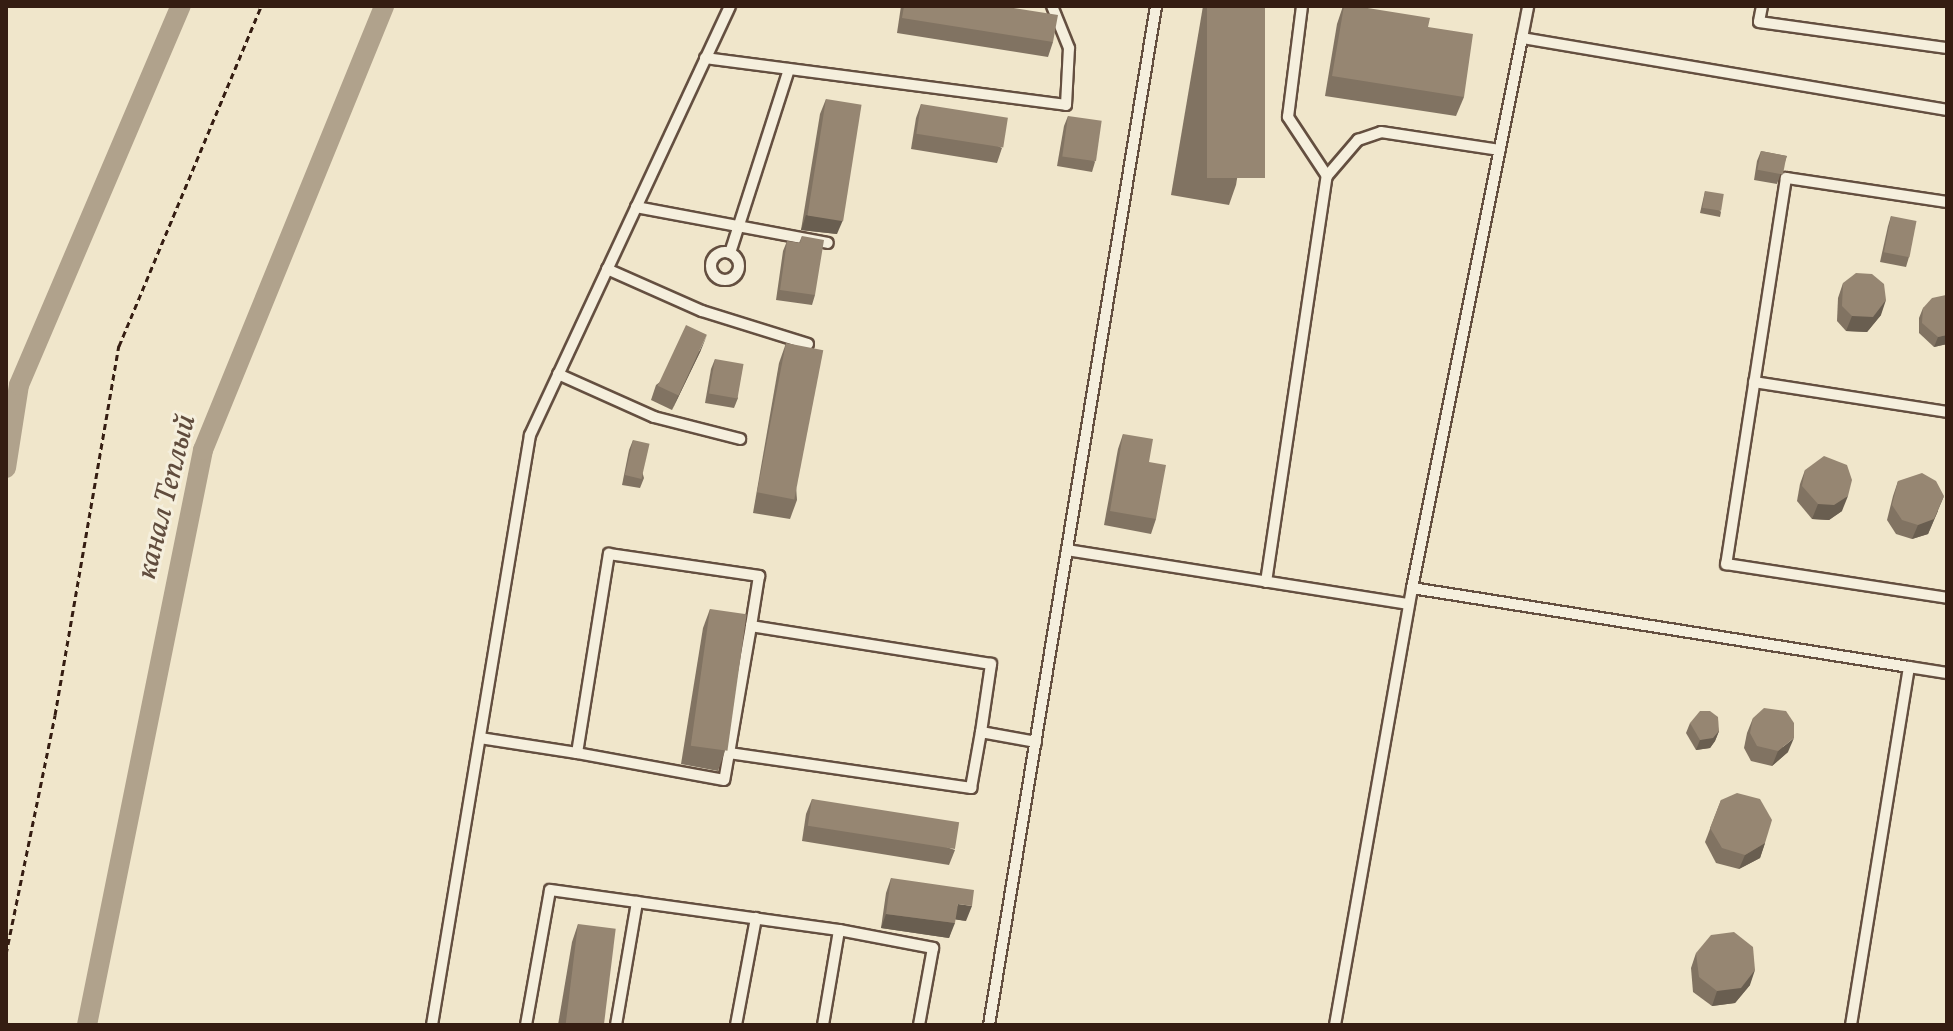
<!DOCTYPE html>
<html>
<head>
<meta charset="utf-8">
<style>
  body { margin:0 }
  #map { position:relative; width:1953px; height:1031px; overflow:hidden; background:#f0e6cb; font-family:Vollkorn,serif }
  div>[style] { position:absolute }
  .canal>* { height:20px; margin:-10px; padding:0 10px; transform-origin:10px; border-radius:10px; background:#b0a28c }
  .path>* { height:3px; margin-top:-1.5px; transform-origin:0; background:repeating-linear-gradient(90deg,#351d12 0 6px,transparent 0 10px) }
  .roads { filter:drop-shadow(2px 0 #644f40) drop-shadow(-2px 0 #644f40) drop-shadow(0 2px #644f40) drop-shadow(0 -2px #644f40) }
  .lane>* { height:10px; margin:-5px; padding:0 5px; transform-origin:5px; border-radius:5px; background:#f5efdd }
  .lane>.ring { margin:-5px; padding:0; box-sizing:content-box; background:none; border:10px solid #f5efdd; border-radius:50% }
  .wall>* { inset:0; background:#817362 }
  .shaded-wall>* { inset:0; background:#695e50 }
  .building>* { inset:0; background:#968672; transform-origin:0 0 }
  span { translate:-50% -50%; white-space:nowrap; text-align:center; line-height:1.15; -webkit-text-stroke:6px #f5efdd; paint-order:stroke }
  .water-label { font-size:30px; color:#604c3d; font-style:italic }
  .frame { position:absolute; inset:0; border:8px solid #351d12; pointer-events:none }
</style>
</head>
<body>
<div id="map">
  <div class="canal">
    <i style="left:6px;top:468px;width:84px;rotate:-81.1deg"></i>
    <i style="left:19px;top:385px;width:412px;rotate:-66.9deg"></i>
    <i style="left:87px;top:1025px;width:587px;rotate:-78.59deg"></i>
    <i style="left:203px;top:450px;width:479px;rotate:-67.8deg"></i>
  </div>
  <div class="path">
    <i style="left:6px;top:954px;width:244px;rotate:-78.4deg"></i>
    <i style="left:55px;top:715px;width:375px;rotate:-80.2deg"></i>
    <i style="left:119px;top:346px;width:368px;rotate:-67.3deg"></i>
  </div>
  <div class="roads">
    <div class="lane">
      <i style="left:1762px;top:6px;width:16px;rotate:101deg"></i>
      <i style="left:1759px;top:22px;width:190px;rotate:7.9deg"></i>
      <i style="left:1522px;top:38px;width:33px;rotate:-79deg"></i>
      <i style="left:705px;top:58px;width:364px;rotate:7.4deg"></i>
      <i style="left:1066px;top:105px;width:57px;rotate:-87deg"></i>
      <i style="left:1069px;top:48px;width:45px;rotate:-112deg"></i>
      <i style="left:1327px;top:176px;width:48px;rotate:-49.3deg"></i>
      <i style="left:1358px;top:140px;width:24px;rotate:-19deg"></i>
      <i style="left:1381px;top:132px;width:120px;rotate:8.6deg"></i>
      <i style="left:1947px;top:202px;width:163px;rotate:-171.5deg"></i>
      <i style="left:1786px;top:178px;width:391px;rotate:98.8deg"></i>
      <i style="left:1726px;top:564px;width:224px;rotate:8.7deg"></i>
      <i style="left:636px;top:207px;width:195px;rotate:10.6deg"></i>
      <i class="ring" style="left:711px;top:252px;width:18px;height:18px"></i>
      <i style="left:730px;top:253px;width:193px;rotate:-72.2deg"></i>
      <i style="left:607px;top:269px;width:104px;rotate:23.9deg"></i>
      <i style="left:702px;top:311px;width:111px;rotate:17.3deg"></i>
      <i style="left:558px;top:374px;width:105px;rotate:24.1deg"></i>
      <i style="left:654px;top:417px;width:89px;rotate:14.3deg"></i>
      <i style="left:1754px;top:382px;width:195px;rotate:8.8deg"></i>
      <i style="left:1067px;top:550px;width:346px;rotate:9deg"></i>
      <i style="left:1266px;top:582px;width:411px;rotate:-81.5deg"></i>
      <i style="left:1327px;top:176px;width:71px;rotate:-123.5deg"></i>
      <i style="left:1288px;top:117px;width:112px;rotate:-82.8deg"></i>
      <i style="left:1412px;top:588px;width:561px;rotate:-78.69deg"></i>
      <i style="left:1522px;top:38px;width:431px;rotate:9.6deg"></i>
      <i style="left:1909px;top:667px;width:38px;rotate:9deg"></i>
      <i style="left:981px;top:732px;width:69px;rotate:-81.6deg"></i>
      <i style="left:991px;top:664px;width:243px;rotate:-171deg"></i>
      <i style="left:751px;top:626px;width:129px;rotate:99.8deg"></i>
      <i style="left:729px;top:753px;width:245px;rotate:8.2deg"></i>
      <i style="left:971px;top:788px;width:57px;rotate:-79.9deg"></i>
      <i style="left:981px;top:732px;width:56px;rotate:10.3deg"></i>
      <i style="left:480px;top:738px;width:98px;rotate:8.8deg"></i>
      <i style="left:729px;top:753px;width:27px;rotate:100deg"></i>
      <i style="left:724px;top:780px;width:149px;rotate:-169.6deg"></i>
      <i style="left:577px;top:753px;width:202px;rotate:-80.9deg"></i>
      <i style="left:609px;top:554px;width:152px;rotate:8.3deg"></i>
      <i style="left:759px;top:576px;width:51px;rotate:99.1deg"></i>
      <i style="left:432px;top:1025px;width:598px;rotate:-80.57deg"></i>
      <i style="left:530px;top:435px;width:473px;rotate:-65deg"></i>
      <i style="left:526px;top:1025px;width:137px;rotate:-79.9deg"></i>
      <i style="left:550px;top:890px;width:292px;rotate:7.9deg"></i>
      <i style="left:616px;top:1025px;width:125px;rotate:-80.3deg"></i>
      <i style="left:736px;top:1025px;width:109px;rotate:-79.4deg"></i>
      <i style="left:823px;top:1025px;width:96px;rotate:-80.4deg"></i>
      <i style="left:839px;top:930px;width:96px;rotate:10.8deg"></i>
      <i style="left:933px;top:948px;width:78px;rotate:100.3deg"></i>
      <i style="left:989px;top:1025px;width:1033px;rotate:-80.69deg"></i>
      <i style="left:1335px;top:1025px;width:444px;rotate:-80deg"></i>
      <i style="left:1412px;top:588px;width:503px;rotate:9.03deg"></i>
      <i style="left:1909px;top:667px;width:363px;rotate:99.2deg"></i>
    </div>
  </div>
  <div class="wall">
    <i style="clip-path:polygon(901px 6px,1001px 6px,1053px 42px,1048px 57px,897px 33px)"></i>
    <i style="clip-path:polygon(1203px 6px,1265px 6px,1236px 185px,1229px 205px,1171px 195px)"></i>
    <i style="clip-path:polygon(1343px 6px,1428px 27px,1464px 97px,1456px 116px,1325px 96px,1337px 24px)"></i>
    <i style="clip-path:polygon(826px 99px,837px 234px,801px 230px,820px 114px)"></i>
    <i style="clip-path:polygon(921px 104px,1002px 148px,997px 163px,911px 149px,916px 118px)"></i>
    <i style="clip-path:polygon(1068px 116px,1095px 162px,1092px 172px,1057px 166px,1064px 126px)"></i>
    <i style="clip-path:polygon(1761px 151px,1787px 156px,1777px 184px,1754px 180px,1757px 161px)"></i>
    <i style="clip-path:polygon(1705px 191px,1721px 212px,1720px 217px,1700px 213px)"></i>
    <i style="clip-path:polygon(1891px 216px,1909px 257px,1906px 267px,1880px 262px,1888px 226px)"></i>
    <i style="clip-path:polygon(802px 236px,815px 295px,812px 305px,776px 300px,783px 251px,787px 241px,799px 243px)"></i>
    <i style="clip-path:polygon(1843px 283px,1881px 315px,1867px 332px,1846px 331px,1837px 321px,1838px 298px)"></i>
    <i style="clip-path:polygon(1947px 296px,1947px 344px,1934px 347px,1919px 333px,1919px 318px,1923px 308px)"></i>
    <i style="clip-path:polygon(786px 343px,797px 500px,790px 519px,753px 513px,779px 363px)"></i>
    <i style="clip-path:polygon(701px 350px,672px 410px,651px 400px,656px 385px)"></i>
    <i style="clip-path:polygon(715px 359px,738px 398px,734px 408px,705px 403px,711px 369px)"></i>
    <i style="clip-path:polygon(1123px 434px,1156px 519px,1151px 534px,1104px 525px,1118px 449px)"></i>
    <i style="clip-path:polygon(633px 440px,644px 478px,640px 488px,622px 485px,629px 450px)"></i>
    <i style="clip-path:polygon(1805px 470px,1842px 511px,1829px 520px,1812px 519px,1797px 501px,1800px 484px)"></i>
    <i style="clip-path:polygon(1898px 481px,1938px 511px,1928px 534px,1912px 539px,1896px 534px,1887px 520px,1893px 496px)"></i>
    <i style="clip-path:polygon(710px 609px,725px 751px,718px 771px,681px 764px,703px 628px)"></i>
    <i style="clip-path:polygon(1753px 718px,1788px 752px,1772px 766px,1751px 761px,1744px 748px,1747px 733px)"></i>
    <i style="clip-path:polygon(1690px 723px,1719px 731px,1715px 741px,1710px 748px,1696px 750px,1686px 733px)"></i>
    <i style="clip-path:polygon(812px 799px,955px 850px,949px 865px,802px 841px,806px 814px)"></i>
    <i style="clip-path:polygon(1721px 800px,1765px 843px,1760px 858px,1739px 869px,1716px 863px,1705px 842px)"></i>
    <i style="clip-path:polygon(891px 878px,966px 921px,955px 919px,949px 938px,881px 928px,886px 893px)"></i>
    <i style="clip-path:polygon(578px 924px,599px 1025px,558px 1025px,572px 942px)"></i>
    <i style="clip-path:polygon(1696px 953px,1750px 985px,1735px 1003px,1712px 1006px,1693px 992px,1691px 968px)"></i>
  </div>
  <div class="shaded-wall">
    <i style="clip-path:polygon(806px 215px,843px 220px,837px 234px,801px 230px)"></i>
    <i style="clip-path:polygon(1886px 300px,1881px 315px,1867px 332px,1846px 331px,1852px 316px)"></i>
    <i style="clip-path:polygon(707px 335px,701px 350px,672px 410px,678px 396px)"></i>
    <i style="clip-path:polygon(1947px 335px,1947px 344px,1934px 347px,1938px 337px)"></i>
    <i style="clip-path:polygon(1848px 496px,1842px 511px,1829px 520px,1812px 519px,1818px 504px)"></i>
    <i style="clip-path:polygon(1944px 496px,1928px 534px,1912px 539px,1918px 525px)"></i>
    <i style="clip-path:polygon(1719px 731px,1715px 741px,1710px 748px,1696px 750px,1700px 740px)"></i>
    <i style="clip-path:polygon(1794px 738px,1788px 752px,1772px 766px,1778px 751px)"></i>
    <i style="clip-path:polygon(1765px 843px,1760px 858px,1739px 869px,1745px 855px)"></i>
    <i style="clip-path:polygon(958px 904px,972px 906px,966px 921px,952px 919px)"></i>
    <i style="clip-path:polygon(886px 914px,955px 923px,949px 938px,881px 928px)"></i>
    <i style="clip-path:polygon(1755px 970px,1750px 985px,1735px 1003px,1712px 1006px,1717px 991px)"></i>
  </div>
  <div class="building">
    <i style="clip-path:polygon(904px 6px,1001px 6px,1058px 15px,1053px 42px,902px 18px)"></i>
    <i style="left:1207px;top:6px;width:58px;height:172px"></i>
    <i style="clip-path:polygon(1344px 6px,1355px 6px,1430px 18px,1428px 27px,1473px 34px,1464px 97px,1332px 76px)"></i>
    <i style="left:826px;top:99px;width:36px;height:118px;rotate:9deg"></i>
    <i style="left:921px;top:104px;width:88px;height:30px;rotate:9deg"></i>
    <i style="left:1068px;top:116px;width:34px;height:41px;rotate:8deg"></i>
    <i style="left:1761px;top:151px;width:26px;height:19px;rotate:11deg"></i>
    <i style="left:1705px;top:191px;width:19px;height:17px;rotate:9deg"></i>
    <i style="left:1891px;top:216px;width:26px;height:37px;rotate:11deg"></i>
    <i style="clip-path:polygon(802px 236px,824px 240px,815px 295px,780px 290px,787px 241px,800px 243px)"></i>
    <i style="clip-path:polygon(1856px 273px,1872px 274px,1884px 284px,1886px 300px,1873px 317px,1852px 316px,1842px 306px,1843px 283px)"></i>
    <i style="clip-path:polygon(1946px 295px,1947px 296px,1947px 335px,1938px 337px,1922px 323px,1923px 308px,1932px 298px)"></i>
    <i style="left:686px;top:325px;width:23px;height:67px;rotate:25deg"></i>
    <i style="left:786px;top:343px;width:38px;height:152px;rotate:11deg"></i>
    <i style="left:715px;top:359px;width:29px;height:35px;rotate:10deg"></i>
    <i style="clip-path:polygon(1123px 434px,1153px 439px,1149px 462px,1166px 465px,1156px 519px,1110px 511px)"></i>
    <i style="left:633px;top:440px;width:17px;height:36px;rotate:13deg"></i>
    <i style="clip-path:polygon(1824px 456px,1847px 465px,1852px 480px,1848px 496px,1834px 505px,1818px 504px,1802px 486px,1805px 470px)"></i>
    <i style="clip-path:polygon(1922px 473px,1936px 481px,1944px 496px,1934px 519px,1918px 525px,1902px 520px,1892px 505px,1898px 481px)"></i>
    <i style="left:710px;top:609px;width:37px;height:138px;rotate:8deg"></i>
    <i style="clip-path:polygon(1764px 708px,1786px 711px,1794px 723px,1794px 738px,1778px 751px,1757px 746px,1750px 733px,1753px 718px)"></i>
    <i style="clip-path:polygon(1700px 711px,1710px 711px,1718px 717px,1719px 731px,1713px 738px,1700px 740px,1690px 723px)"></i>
    <i style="clip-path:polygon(1737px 793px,1760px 799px,1772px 820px,1765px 843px,1745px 855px,1722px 848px,1710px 828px,1721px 800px)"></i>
    <i style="left:812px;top:799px;width:149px;height:27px;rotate:9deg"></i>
    <i style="clip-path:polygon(891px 878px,974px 890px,972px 906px,958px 904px,955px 923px,886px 914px)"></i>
    <i style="left:578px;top:924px;width:38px;height:102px;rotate:7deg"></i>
    <i style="clip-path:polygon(1734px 932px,1753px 947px,1755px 970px,1741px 988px,1717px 991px,1699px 977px,1696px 953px,1711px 935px)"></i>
  </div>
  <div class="water-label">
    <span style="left:167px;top:497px;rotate:-76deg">канал Теплый</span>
  </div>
  <div class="frame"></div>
</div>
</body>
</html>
